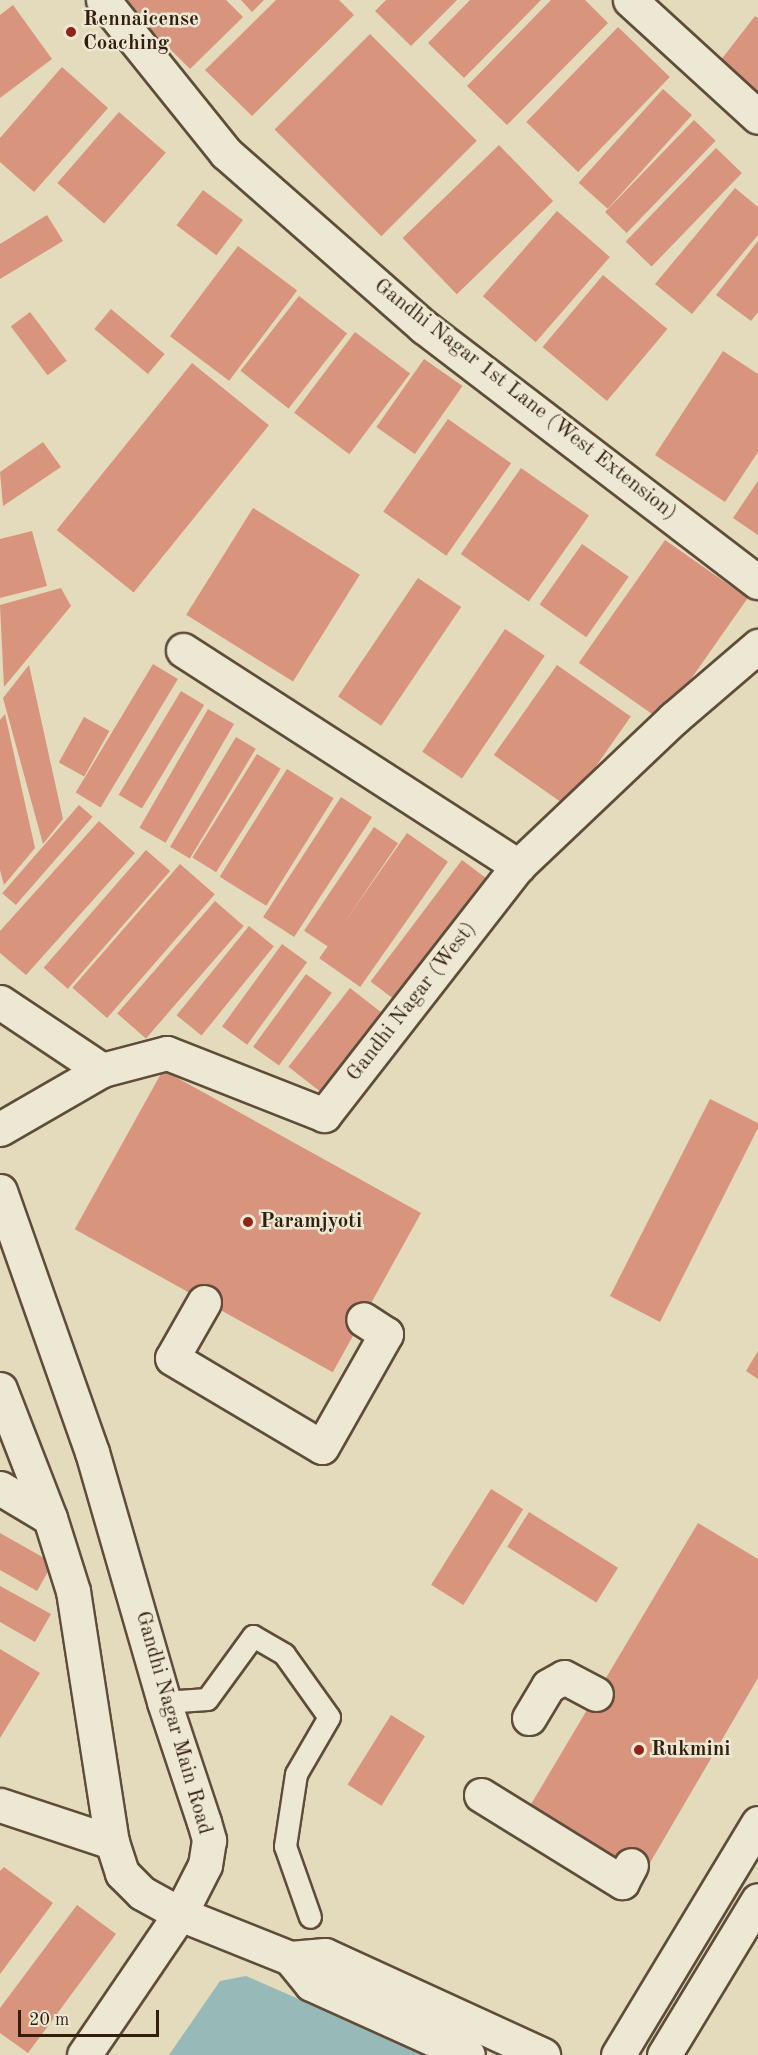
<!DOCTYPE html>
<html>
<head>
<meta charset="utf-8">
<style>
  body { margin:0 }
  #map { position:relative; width:758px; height:2055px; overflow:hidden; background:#e3dbbb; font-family:"Old Standard TT",serif }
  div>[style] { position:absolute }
  .water>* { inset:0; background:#97b9b8 }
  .building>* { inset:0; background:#d8947c; transform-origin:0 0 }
  .roads { filter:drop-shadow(2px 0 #5f4d39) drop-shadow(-2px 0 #5f4d39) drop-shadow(0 2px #5f4d39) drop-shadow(0 -2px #5f4d39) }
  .lane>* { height:21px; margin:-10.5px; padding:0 10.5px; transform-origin:10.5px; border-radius:10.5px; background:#ede8d3 }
  .street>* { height:33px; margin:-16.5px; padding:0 16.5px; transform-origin:16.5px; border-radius:16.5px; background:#ede8d3 }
  .secondary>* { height:33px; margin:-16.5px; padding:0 16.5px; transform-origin:16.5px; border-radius:16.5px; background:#ede8d3 }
  .dots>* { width:16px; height:16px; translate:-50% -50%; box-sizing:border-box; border:3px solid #ede8d3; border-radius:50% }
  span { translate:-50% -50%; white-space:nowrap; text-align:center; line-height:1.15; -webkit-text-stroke:5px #ede8d3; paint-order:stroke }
  .poi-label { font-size:21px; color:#331e0e; font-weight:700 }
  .left { translate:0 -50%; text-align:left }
  .street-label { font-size:21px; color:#331e0e }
  .scale { position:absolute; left:18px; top:2010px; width:141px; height:27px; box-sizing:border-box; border:3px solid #331e0e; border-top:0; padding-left:8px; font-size:18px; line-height:21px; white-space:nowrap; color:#331e0e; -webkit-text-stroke:4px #ede8d3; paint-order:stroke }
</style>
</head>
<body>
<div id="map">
  <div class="water">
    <i style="clip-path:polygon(246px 1976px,372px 2031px,427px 2055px,169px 2055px,220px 1981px)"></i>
  </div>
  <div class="building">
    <i style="clip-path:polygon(121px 0,226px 0,243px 17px,190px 69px)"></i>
    <i style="clip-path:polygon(241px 0,264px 0,252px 12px)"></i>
    <i style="clip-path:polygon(276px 0,339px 0,354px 15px,252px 116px,205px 70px)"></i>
    <i style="clip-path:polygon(386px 0,457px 0,411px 46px,375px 11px)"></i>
    <i style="clip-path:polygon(470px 0,541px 0,464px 78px,428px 43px)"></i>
    <i style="clip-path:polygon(551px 0,585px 0,608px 23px,507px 125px,467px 86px)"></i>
    <i style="clip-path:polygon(13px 5px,52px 59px,0 98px,0 15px)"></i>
    <i style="clip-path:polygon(755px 16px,758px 18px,758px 96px,717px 65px)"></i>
    <i style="left:618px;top:27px;width:72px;height:132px;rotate:44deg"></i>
    <i style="left:370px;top:34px;width:151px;height:135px;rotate:45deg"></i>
    <i style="clip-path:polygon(62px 67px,108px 108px,34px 192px,0 162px,0 138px)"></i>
    <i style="left:663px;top:89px;width:39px;height:126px;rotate:42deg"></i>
    <i style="left:119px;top:112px;width:62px;height:94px;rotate:41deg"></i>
    <i style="left:694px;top:120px;width:30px;height:128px;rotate:44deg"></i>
    <i style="left:499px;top:145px;width:78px;height:134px;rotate:46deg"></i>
    <i style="left:716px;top:148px;width:36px;height:130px;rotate:44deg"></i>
    <i style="clip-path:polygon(735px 188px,758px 207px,758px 235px,692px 314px,655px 284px)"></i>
    <i style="left:203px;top:190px;width:50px;height:44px;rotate:37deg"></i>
    <i style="left:557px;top:211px;width:70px;height:113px;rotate:41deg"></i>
    <i style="clip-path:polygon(47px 215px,63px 241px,0 279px,0 244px)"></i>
    <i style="clip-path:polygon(758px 241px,758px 312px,751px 321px,716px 295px)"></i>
    <i style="left:238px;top:246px;width:74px;height:113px;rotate:37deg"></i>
    <i style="left:603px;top:275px;width:84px;height:94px;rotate:40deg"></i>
    <i style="left:299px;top:296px;width:61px;height:95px;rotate:38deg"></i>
    <i style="left:111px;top:309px;width:70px;height:26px;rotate:40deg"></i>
    <i style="left:30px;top:312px;width:61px;height:24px;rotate:53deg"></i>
    <i style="left:355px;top:332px;width:69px;height:101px;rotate:37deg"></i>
    <i style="clip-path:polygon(723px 351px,758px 374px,758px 452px,725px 502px,655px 455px)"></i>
    <i style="left:424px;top:359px;width:47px;height:83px;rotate:35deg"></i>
    <i style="left:192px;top:363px;width:99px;height:215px;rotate:39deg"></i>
    <i style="left:448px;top:419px;width:77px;height:113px;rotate:35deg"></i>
    <i style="clip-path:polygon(43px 442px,61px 467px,3px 506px,0 472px)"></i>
    <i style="left:521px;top:468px;width:83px;height:105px;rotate:35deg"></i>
    <i style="clip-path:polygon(758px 481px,758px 535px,733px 518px)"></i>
    <i style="left:253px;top:508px;width:126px;height:126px;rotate:32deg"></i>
    <i style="clip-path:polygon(32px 531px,47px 586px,0 598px,0 539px)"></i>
    <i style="left:665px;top:540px;width:101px;height:150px;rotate:35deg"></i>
    <i style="left:582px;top:544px;width:57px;height:74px;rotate:35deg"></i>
    <i style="left:418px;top:578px;width:52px;height:143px;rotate:34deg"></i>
    <i style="clip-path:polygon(61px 588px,71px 606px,4px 687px,0 605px)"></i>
    <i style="left:505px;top:629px;width:48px;height:148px;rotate:34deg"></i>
    <i style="left:153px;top:664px;width:29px;height:150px;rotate:31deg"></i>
    <i style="clip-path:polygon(29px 665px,63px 819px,43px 844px,3px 698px)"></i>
    <i style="left:557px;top:665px;width:90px;height:110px;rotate:35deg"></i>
    <i style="left:181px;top:691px;width:27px;height:121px;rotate:31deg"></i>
    <i style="left:208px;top:709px;width:30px;height:137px;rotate:30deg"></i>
    <i style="clip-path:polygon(5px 714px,35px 848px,4px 885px,0 870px,0 720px)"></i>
    <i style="left:84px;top:717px;width:29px;height:52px;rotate:29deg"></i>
    <i style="left:236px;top:737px;width:23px;height:128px;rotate:31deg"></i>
    <i style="left:257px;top:754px;width:28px;height:122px;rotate:32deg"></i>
    <i style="left:287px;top:769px;width:55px;height:127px;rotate:32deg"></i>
    <i style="left:341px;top:797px;width:37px;height:143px;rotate:33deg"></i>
    <i style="left:79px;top:805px;width:18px;height:117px;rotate:41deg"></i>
    <i style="clip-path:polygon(99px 821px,135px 853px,26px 975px,0 953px,0 931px)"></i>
    <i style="left:374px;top:827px;width:29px;height:125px;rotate:34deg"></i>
    <i style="left:407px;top:833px;width:50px;height:153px;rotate:35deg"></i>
    <i style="left:146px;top:850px;width:32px;height:156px;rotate:41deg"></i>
    <i style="left:462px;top:860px;width:35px;height:152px;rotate:37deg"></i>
    <i style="left:180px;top:864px;width:46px;height:164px;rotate:41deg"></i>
    <i style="left:215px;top:901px;width:38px;height:149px;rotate:41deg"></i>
    <i style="left:249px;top:926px;width:32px;height:115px;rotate:39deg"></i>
    <i style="left:282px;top:944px;width:31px;height:102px;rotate:36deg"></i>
    <i style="left:306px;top:974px;width:32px;height:90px;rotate:36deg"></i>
    <i style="left:350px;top:988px;width:46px;height:100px;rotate:38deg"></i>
    <i style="left:163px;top:1070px;width:295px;height:182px;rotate:29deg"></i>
    <i style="clip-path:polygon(710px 1099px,758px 1123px,758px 1128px,660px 1322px,610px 1296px)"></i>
    <i style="clip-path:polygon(758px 1351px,758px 1379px,746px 1371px)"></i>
    <i style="left:491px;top:1489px;width:38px;height:113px;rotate:32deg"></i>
    <i style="left:529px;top:1512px;width:105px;height:41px;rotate:32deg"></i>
    <i style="clip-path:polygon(698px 1523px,758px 1559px,758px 1678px,644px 1873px,530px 1806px)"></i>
    <i style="clip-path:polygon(0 1533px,53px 1563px,37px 1591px,0 1570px)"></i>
    <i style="clip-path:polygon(0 1586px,51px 1614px,35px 1642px,0 1622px)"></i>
    <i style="clip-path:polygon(0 1649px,40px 1673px,0 1738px)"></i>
    <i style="left:391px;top:1715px;width:40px;height:82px;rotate:32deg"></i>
    <i style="clip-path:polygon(4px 1867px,53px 1903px,0 1974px,0 1871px)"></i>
    <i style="clip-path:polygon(77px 1905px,116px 1934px,28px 2053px,0 2033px,0 2008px)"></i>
  </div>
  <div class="roads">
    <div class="lane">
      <i style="left:164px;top:1702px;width:43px;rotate:-4deg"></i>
      <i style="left:207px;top:1699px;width:78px;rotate:-53.9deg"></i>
      <i style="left:253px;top:1636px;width:36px;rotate:30deg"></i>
      <i style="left:284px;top:1654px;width:77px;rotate:54.5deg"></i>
      <i style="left:329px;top:1717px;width:66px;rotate:120.1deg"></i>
      <i style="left:296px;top:1774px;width:73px;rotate:98.7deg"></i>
      <i style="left:285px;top:1846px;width:75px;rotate:70.6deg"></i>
    </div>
    <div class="street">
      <i style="left:103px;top:0;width:196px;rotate:51.2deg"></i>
      <i style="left:226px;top:153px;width:264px;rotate:41.3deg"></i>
      <i style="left:424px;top:327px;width:420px;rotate:37.4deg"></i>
      <i style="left:630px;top:0;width:173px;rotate:42.4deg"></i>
      <i style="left:183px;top:650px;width:399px;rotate:32.8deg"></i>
      <i style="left:0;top:1002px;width:123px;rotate:33.7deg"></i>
      <i style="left:0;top:1129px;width:118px;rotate:-30deg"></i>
      <i style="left:102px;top:1070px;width:67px;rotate:-14.7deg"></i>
      <i style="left:167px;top:1053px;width:169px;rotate:21.5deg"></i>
      <i style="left:324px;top:1115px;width:316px;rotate:-52.1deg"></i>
      <i style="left:518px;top:866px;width:215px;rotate:-43.5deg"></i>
      <i style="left:674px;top:718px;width:111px;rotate:-40.6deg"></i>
      <i style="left:204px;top:1302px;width:64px;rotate:119.7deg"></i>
      <i style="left:172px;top:1358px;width:174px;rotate:30.7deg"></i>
      <i style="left:322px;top:1447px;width:130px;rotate:-60.5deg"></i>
      <i style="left:386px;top:1334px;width:27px;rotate:-147deg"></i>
      <i style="left:0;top:1488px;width:58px;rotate:31deg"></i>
      <i style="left:529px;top:1718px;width:37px;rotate:-59deg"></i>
      <i style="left:548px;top:1686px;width:18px;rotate:-29deg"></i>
      <i style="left:564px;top:1677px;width:36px;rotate:28deg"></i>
      <i style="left:481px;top:1795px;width:166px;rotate:31.7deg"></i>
      <i style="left:622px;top:1882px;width:19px;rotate:-62deg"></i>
      <i style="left:0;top:1805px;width:118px;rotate:18.3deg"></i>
      <i style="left:84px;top:2055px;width:171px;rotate:-55.8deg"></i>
      <i style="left:618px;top:2055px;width:271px;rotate:-58.9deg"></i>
      <i style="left:664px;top:2055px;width:181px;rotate:-58.8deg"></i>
    </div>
    <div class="secondary">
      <i style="left:0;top:1191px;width:277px;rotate:70.6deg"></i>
      <i style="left:92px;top:1452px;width:260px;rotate:73.9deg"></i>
      <i style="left:164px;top:1702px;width:126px;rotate:71.6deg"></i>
      <i style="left:204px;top:1822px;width:19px;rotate:74deg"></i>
      <i style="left:209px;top:1840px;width:25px;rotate:99deg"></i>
      <i style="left:205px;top:1865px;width:55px;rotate:117deg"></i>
      <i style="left:0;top:1389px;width:138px;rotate:68.8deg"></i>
      <i style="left:50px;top:1518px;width:77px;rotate:72.5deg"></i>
      <i style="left:73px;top:1591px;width:254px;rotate:81.2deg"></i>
      <i style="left:112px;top:1842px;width:33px;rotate:72deg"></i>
      <i style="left:122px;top:1873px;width:28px;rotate:45deg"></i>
      <i style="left:142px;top:1893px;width:43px;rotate:28.9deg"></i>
      <i style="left:180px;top:1914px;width:118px;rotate:21.8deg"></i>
      <i style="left:290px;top:1958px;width:35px;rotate:-5deg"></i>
      <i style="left:325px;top:1955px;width:240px;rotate:24.6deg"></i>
      <i style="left:290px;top:1958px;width:33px;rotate:51deg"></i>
      <i style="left:311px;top:1984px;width:172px;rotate:24.3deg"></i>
    </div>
  </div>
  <div class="dots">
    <i style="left:71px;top:32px;background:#8f2418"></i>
    <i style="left:248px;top:1222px;background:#8f2418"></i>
    <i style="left:639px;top:1750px;background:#8f2418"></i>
  </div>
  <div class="poi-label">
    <span class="left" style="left:83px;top:32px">Rennaicense<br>Coaching</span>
    <span class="left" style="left:260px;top:1222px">Paramjyoti</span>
    <span class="left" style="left:651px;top:1750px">Rukmini</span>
  </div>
  <div class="street-label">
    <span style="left:525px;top:400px;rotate:38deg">Gandhi Nagar 1st Lane (West Extension)</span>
    <span style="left:412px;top:1002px;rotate:-52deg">Gandhi Nagar (West)</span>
    <span style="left:173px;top:1723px;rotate:74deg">Gandhi Nagar Main Road</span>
  </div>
  <div class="scale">20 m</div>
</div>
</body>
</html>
